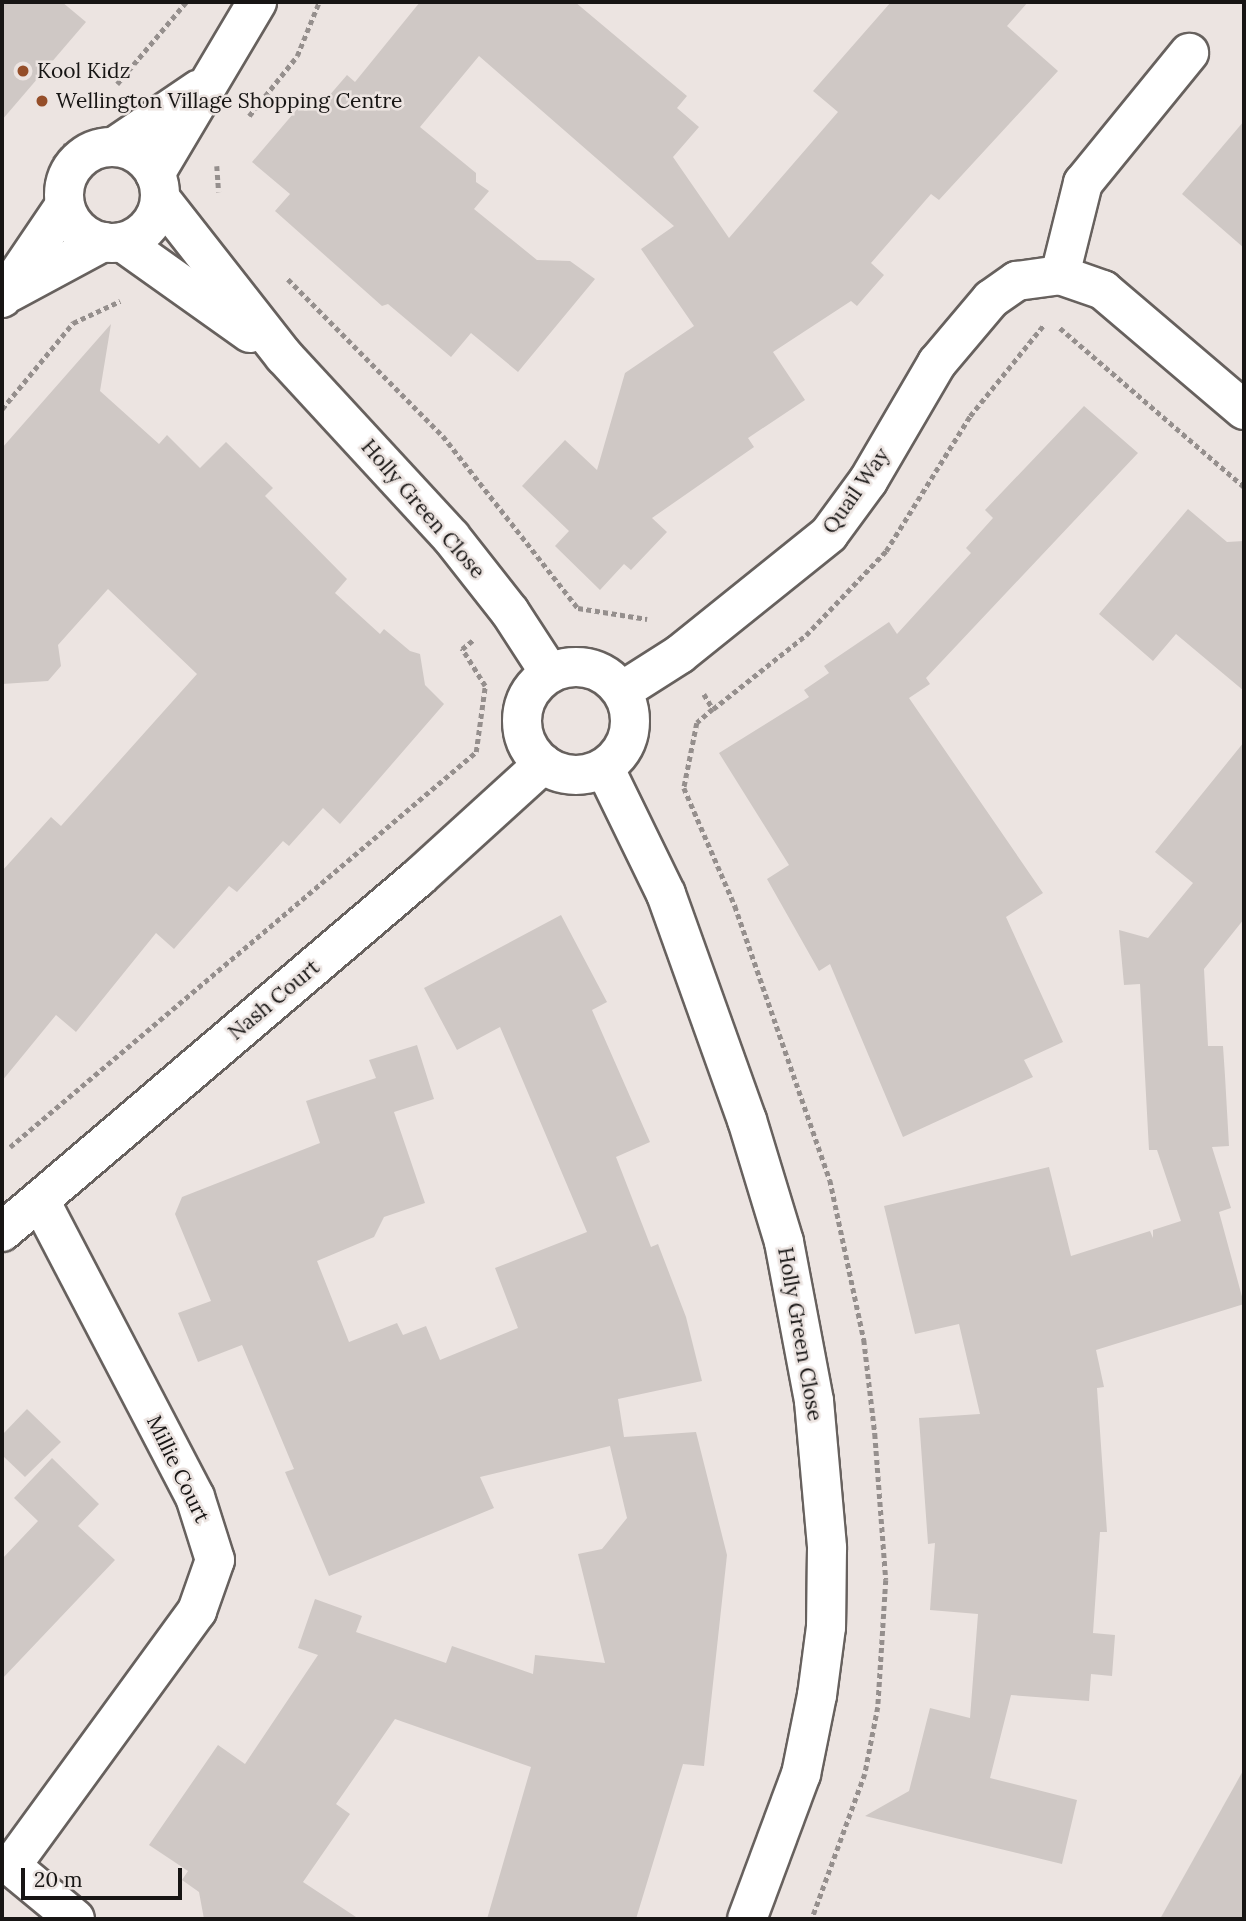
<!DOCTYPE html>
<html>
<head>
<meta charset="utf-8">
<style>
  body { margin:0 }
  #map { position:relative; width:1246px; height:1921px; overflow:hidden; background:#ece4e1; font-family:Lora,serif }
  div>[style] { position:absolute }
  .building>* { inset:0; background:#cfc8c5 }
  .path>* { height:4.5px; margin-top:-2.25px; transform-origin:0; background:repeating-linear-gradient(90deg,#958f8d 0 5px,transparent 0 8.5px) }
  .roads { filter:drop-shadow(2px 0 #67615e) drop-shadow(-2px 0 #67615e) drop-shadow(0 2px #67615e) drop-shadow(0 -2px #67615e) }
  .minor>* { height:38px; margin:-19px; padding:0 19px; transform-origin:19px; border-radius:19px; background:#fff }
  .minor>.ring { margin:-19px; padding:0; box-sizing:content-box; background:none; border:38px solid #fff; border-radius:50% }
  .dots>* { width:19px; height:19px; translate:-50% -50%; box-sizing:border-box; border:4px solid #ece4e1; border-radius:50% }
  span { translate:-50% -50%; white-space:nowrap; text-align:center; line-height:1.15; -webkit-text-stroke:5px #ece4e1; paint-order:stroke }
  .poi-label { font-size:21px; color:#171514 }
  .left { translate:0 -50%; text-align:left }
  .street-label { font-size:21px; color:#171514 }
  .frame { position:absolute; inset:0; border:4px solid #171514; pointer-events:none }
  .scale { position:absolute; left:21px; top:1868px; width:161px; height:32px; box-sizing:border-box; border:4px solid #171514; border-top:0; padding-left:9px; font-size:21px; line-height:24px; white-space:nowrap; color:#171514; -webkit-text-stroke:5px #ece4e1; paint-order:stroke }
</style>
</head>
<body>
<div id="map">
  <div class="building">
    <i style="clip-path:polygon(2px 2px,62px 2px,86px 22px,2px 120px)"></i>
    <i style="clip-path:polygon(420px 2px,575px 2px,687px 96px,677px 108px,699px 127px,673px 157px,729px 238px,838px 112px,813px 91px,891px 2px,1028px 2px,1007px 26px,1058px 71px,939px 200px,931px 194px,871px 263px,884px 275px,857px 306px,851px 301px,773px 352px,805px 400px,748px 438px,754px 447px,652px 518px,667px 532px,631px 570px,624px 564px,600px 590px,555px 546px,569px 531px,522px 486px,565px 440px,597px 470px,625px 373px,694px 326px,641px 249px,674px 226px,479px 56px,420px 127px,476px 173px,476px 182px,489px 191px,474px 209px,537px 260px,570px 261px,595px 279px,518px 372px,471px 333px,451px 357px,388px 304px,382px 306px,275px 211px,290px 194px,252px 162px,310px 94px,322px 104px,347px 75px,355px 82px)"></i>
    <i style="clip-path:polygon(1244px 121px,1244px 248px,1182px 194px)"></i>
    <i style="clip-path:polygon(111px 324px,100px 391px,159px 444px,167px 435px,200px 468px,226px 442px,273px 488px,265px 496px,347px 579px,335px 593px,380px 634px,384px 629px,410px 651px,420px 654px,425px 685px,444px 704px,340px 824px,323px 808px,289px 846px,283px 841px,237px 892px,229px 886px,174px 949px,156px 933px,76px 1032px,56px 1015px,2px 1081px,2px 871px,51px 817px,61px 826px,197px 674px,108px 589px,58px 645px,61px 666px,48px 681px,2px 684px,2px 448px)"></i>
    <i style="clip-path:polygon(1084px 406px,1138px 453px,926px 678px,930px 684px,909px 698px,1043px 893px,1006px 917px,1063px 1042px,1024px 1060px,1033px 1077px,903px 1137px,830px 964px,819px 971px,767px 879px,789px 865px,719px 753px,809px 697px,804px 690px,829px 673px,824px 666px,889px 622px,897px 634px,971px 553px,966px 548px,993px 518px,985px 510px)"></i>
    <i style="clip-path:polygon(1188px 509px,1227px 542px,1244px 541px,1244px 691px,1176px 634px,1153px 661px,1099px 614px)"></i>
    <i style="clip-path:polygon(1244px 742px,1244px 919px,1204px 969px,1208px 1046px,1223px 1046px,1225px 1076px,1229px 1146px,1212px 1147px,1231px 1208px,1219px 1212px,1244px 1304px,1096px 1350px,1104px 1387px,1097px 1388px,1107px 1532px,1100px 1532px,1093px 1633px,1115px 1635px,1112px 1676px,1091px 1674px,1089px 1701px,1011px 1695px,990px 1778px,1077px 1800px,1062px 1864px,865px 1816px,909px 1791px,930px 1708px,970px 1718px,978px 1614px,930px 1610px,935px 1543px,928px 1544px,919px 1418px,980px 1414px,959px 1324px,915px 1334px,884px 1206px,1049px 1167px,1071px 1256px,1150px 1231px,1153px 1238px,1153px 1230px,1181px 1221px,1157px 1150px,1149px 1150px,1140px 984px,1124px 985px,1119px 930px,1148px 938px,1193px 883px,1155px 852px)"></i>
    <i style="clip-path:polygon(561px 915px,607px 1002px,592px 1010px,650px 1142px,616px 1157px,651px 1247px,658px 1244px,686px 1317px,702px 1381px,618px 1399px,624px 1437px,696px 1432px,727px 1555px,704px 1766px,683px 1764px,636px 1919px,487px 1919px,531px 1767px,395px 1719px,336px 1804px,350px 1814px,303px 1882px,359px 1919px,204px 1919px,199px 1892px,182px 1880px,188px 1871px,149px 1845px,218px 1745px,245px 1764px,318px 1655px,298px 1648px,315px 1599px,362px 1616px,356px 1632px,446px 1663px,452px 1646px,533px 1674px,535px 1655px,605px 1663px,578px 1554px,602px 1549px,627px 1518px,610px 1446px,480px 1477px,494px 1508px,329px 1576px,285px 1472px,294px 1469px,242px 1345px,198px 1362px,178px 1313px,211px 1301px,175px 1214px,182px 1197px,320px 1143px,306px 1101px,376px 1078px,369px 1060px,417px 1045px,434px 1099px,394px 1112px,425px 1203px,384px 1217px,374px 1237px,317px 1261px,349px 1342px,397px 1323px,403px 1335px,426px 1326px,440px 1360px,518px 1328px,495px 1268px,587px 1232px,500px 1027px,457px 1050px,424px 988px)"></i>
    <i style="clip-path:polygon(27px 1409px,61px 1442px,25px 1477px,2px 1455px,2px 1435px)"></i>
    <i style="clip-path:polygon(52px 1458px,99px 1504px,78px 1526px,115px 1560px,2px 1679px,2px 1559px,38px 1521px,14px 1498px)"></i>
    <i style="clip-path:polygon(1244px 1769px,1244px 1919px,1160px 1919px)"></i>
  </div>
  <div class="path">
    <i style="left:117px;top:84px;width:107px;rotate:-49.9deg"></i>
    <i style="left:249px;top:116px;width:77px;rotate:-51.3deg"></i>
    <i style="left:297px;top:56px;width:58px;rotate:-67.8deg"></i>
    <i style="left:54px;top:159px;width:19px;rotate:-51deg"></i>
    <i style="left:217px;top:166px;width:26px;rotate:86deg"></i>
    <i style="left:288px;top:279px;width:221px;rotate:45.4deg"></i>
    <i style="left:443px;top:436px;width:219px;rotate:51.9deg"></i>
    <i style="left:578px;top:608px;width:70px;rotate:9.1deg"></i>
    <i style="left:1060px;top:328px;width:243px;rotate:40.8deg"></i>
    <i style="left:2px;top:409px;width:112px;rotate:-50.5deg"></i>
    <i style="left:73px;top:323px;width:52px;rotate:-25.1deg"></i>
    <i style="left:704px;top:694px;width:17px;rotate:59deg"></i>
    <i style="left:713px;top:709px;width:21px;rotate:139deg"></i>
    <i style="left:697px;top:723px;width:66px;rotate:101.3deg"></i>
    <i style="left:684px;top:788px;width:129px;rotate:66.6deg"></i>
    <i style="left:735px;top:906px;width:290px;rotate:70.9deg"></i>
    <i style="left:830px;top:1180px;width:164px;rotate:78deg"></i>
    <i style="left:864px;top:1340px;width:95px;rotate:83.3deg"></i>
    <i style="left:875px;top:1434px;width:146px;rotate:85.7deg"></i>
    <i style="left:886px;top:1580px;width:127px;rotate:93.6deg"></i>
    <i style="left:878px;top:1707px;width:68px;rotate:101deg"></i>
    <i style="left:865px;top:1774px;width:154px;rotate:110.1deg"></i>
    <i style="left:713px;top:709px;width:119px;rotate:-38.5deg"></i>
    <i style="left:806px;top:635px;width:116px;rotate:-46.4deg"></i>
    <i style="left:886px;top:551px;width:159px;rotate:-58.1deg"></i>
    <i style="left:970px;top:416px;width:116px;rotate:-51deg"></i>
    <i style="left:10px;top:1147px;width:611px;rotate:-40.29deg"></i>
    <i style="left:476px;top:752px;width:67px;rotate:-82.2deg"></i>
    <i style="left:485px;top:686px;width:44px;rotate:-121.9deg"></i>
    <i style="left:462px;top:649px;width:14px;rotate:-39deg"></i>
  </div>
  <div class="roads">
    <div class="minor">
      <i style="left:114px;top:147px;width:102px;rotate:-34.2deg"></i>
      <i class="ring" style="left:64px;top:147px;width:58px;height:58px"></i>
      <i style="left:155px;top:174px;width:200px;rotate:-59.3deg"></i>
      <i style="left:160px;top:198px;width:201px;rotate:51.9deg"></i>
      <i style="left:284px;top:356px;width:246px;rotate:47.3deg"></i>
      <i style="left:451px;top:537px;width:95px;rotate:51.8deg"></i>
      <i style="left:510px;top:612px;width:72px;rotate:57deg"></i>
      <i style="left:122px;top:242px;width:157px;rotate:35.4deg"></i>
      <i style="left:1060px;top:275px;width:95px;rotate:-76deg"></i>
      <i style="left:1083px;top:183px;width:168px;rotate:-50.8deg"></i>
      <i style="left:10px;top:292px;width:106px;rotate:-28.3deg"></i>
      <i style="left:2px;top:298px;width:112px;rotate:-55.9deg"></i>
      <i class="ring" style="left:522px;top:667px;width:70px;height:70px"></i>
      <i style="left:622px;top:691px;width:69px;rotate:-32.5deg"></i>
      <i style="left:680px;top:654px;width:191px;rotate:-38.8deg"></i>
      <i style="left:829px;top:534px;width:66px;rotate:-53.7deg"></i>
      <i style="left:868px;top:481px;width:137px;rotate:-59.7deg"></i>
      <i style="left:937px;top:363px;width:84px;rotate:-49.8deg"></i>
      <i style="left:991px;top:299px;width:32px;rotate:-35deg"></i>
      <i style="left:1017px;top:281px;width:43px;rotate:-7.9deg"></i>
      <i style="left:1060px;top:275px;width:46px;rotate:19.2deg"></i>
      <i style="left:1103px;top:290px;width:185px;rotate:40.4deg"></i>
      <i style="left:605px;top:769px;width:139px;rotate:64deg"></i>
      <i style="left:666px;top:894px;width:240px;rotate:70.3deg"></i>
      <i style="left:747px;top:1120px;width:127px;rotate:73.1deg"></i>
      <i style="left:784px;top:1242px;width:162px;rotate:79.3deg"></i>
      <i style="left:814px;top:1401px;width:148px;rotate:84.9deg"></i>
      <i style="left:827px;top:1548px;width:79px;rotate:90.7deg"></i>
      <i style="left:826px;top:1627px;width:69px;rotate:97.5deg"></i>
      <i style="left:817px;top:1695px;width:81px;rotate:101.4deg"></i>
      <i style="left:801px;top:1774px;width:155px;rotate:110.4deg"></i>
      <i style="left:2px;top:1232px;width:548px;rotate:-40.41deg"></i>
      <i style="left:419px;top:877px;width:168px;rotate:-42.3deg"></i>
      <i style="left:2px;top:1866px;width:9px"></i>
      <i style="left:11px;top:1866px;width:83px;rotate:39.6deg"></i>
      <i style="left:11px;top:1866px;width:316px;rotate:-53.9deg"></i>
      <i style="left:197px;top:1611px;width:54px;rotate:-70.6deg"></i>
      <i style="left:215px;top:1560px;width:66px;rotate:-107.6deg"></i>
      <i style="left:195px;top:1497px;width:334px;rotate:-117.6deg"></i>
    </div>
  </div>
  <div class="dots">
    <i style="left:23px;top:71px;background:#954e29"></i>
    <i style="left:42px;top:101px;background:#954e29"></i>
  </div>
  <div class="poi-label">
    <span class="left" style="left:37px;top:71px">Kool Kidz</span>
    <span class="left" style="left:56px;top:101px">Wellington Village Shopping Centre</span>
  </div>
  <div class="street-label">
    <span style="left:856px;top:491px;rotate:-55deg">Quail Way</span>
    <span style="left:423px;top:509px;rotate:49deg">Holly Green Close</span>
    <span style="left:274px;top:1000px;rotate:-40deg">Nash Court</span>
    <span style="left:800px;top:1334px;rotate:80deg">Holly Green Close</span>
    <span style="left:178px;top:1469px;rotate:64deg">Millie Court</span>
  </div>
  <div class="frame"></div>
  <div class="scale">20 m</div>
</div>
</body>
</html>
